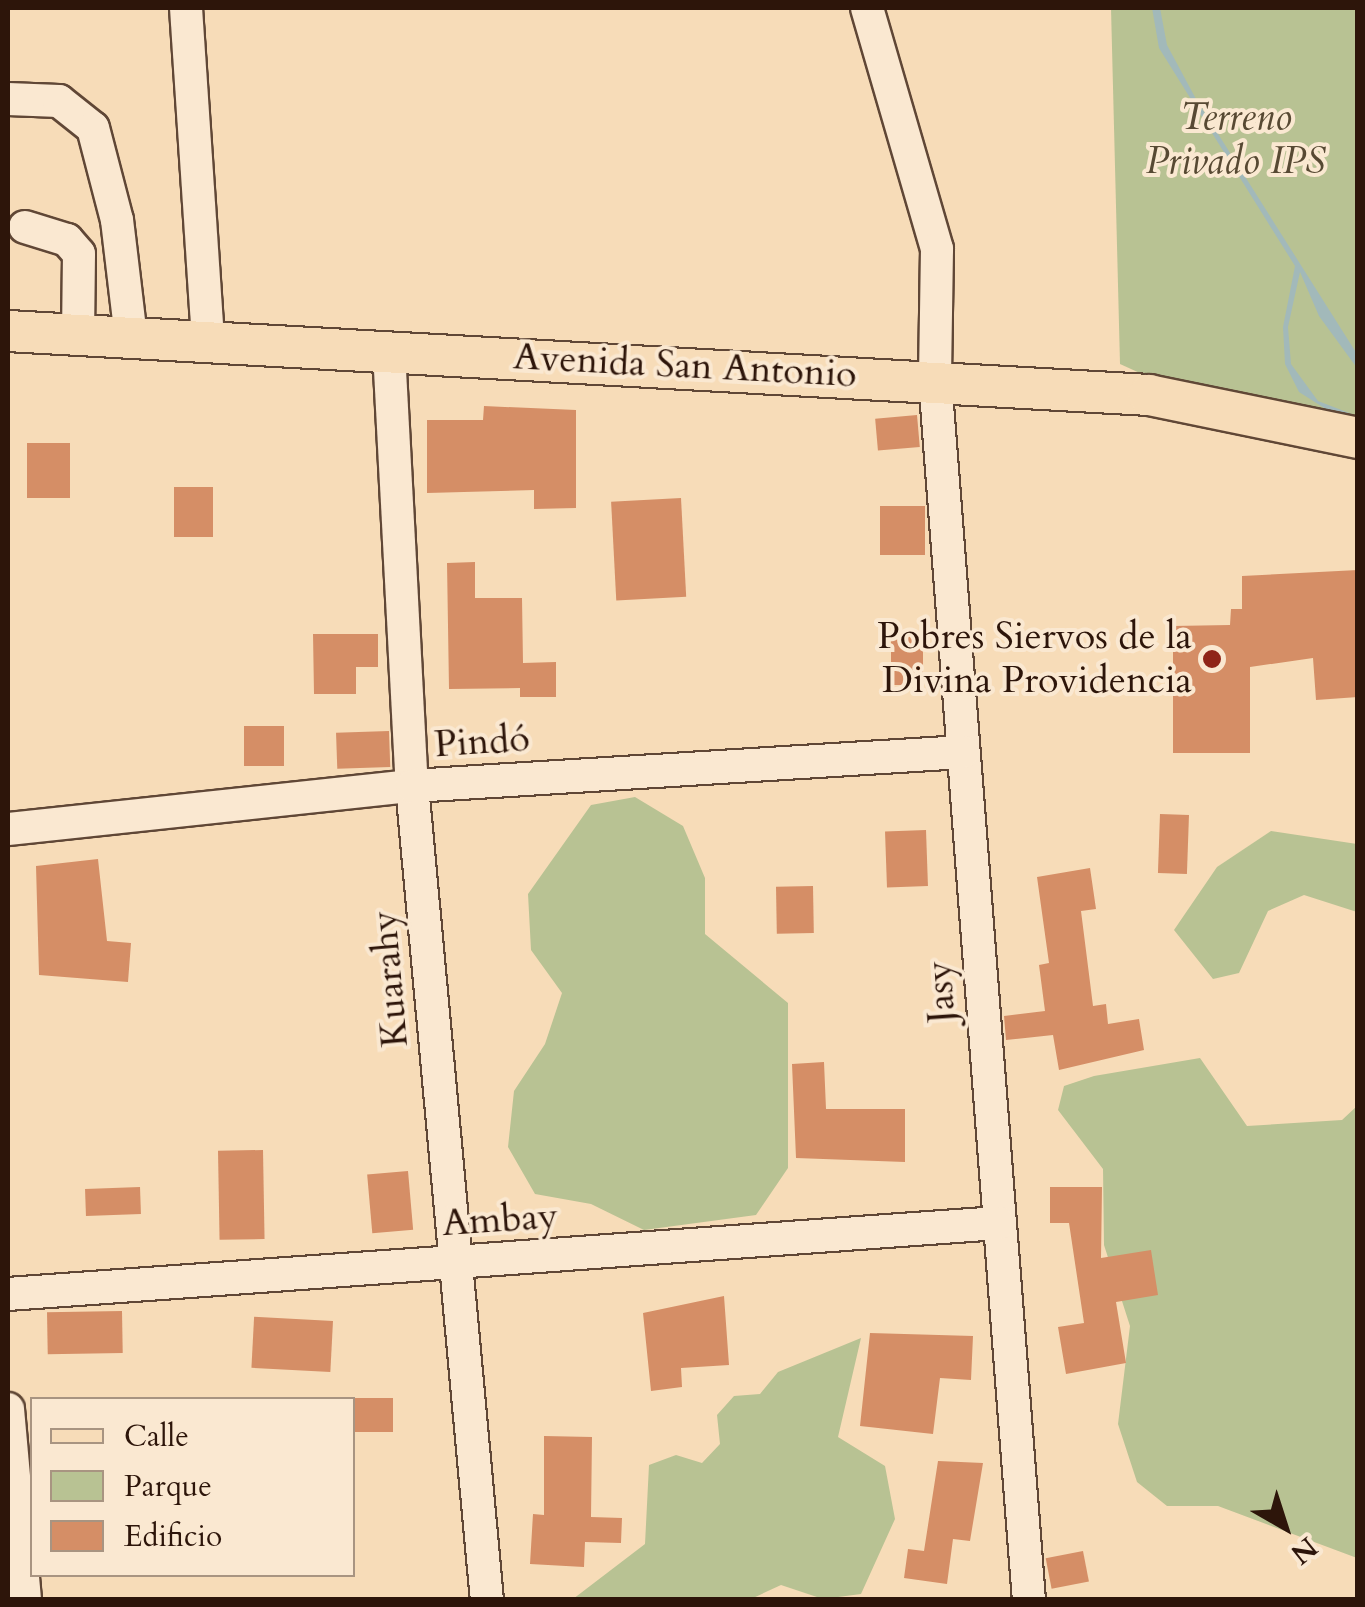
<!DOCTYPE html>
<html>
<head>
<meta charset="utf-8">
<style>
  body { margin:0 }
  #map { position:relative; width:1365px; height:1607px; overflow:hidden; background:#f7dcb8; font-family:Cardo,serif }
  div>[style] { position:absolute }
  .green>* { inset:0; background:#b8c293 }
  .water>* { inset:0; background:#a2b9ba }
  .building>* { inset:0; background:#d58e66; transform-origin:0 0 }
  .roads { filter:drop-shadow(2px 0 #604736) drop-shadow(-2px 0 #604736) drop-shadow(0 2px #604736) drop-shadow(0 -2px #604736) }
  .minor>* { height:32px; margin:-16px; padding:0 16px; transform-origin:16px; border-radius:16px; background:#fae8d1 }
  .major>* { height:40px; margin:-20px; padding:0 20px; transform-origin:20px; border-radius:20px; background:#f7dcb8 }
  .dots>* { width:28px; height:28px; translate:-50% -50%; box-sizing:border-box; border:5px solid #fae8d1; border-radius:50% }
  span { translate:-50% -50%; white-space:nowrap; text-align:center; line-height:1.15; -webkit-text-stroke:8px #fae8d1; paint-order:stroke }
  .park-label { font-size:38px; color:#574933; font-style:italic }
  .street-label { font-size:38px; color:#2d150a }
  .poi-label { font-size:38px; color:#2d150a }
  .right { translate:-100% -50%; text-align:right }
  .frame { position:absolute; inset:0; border:10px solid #2d150a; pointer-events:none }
  .legend { position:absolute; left:30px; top:1397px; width:325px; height:180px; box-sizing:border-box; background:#fae8d1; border:2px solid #a89481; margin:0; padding:12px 18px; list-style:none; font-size:30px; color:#2d150a }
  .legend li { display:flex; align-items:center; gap:20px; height:50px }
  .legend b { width:50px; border:2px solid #a89481 }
  .north { position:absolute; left:1235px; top:1477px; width:100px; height:100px; -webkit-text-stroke:8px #fae8d1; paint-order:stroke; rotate:141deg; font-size:28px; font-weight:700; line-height:40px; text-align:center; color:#2d150a }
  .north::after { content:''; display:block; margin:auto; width:35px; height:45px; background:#2d150a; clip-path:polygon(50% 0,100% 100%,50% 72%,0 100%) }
</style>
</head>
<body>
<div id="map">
  <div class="green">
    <i style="clip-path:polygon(1111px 8px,1357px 8px,1357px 427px,1164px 384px,1120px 364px)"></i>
    <i style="clip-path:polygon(635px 797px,683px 826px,705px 878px,705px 934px,788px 1003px,788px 1168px,756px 1215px,644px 1230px,591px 1204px,535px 1194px,508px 1147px,514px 1091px,545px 1044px,562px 993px,531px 950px,528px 894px,591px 805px)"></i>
    <i style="clip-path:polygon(1271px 831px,1357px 844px,1357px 912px,1304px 895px,1268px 911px,1239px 973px,1213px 979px,1174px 930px,1217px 867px)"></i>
    <i style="clip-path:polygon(1200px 1058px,1247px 1126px,1342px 1120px,1357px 1106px,1357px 1558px,1218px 1506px,1167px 1506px,1137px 1482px,1118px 1424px,1130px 1326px,1104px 1245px,1103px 1169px,1058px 1110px,1064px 1086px,1094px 1076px)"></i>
    <i style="clip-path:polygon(861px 1338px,838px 1437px,885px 1466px,895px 1519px,861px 1594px,823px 1599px,781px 1585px,751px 1599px,573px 1599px,645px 1544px,649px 1465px,676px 1455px,702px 1463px,720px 1444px,717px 1415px,734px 1396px,760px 1394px,778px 1372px)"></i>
  </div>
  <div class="water">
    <i style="clip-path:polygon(1152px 8px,1160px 8px,1167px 45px,1196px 99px,1357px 354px,1357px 368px,1319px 316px,1300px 272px,1288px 327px,1291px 364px,1318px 401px,1357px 416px,1329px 411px,1299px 392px,1285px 364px,1283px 327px,1295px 266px,1159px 48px)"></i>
  </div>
  <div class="building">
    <i style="clip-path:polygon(484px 406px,576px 410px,576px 508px,534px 509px,534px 490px,427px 493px,427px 420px,483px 420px)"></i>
    <i style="left:917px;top:415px;width:32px;height:42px;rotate:85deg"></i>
    <i style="left:70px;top:443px;width:55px;height:43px;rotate:90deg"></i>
    <i style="left:174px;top:487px;width:39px;height:50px"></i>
    <i style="left:681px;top:498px;width:99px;height:70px;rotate:87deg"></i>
    <i style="left:880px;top:506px;width:45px;height:49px"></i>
    <i style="clip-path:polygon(475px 562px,475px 598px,522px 598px,523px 663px,556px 662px,556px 697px,520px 697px,520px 688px,449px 689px,447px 563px)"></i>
    <i style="clip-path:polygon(1358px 570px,1358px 697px,1316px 700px,1313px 658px,1250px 667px,1250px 753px,1173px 753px,1173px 626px,1230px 625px,1231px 609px,1242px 609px,1242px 576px)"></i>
    <i style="clip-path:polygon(313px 634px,378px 634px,378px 667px,356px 667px,356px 694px,314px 694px)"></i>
    <i style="left:891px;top:634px;width:32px;height:51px"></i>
    <i style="left:244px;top:726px;width:40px;height:40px"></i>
    <i style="left:389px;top:731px;width:36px;height:53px;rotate:88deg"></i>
    <i style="left:1160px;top:814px;width:29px;height:59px;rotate:2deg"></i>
    <i style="left:926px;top:830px;width:56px;height:41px;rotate:88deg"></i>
    <i style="clip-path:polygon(98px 859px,107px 941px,131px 943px,128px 982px,39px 975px,36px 866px)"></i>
    <i style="clip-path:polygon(1090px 868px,1096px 909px,1081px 911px,1093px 1006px,1106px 1004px,1108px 1024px,1139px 1019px,1144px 1050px,1059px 1070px,1053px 1035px,1006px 1040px,1004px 1016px,1045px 1011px,1039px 965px,1049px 963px,1037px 877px)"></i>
    <i style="left:813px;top:886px;width:47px;height:37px;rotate:89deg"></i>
    <i style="clip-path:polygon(824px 1062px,826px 1109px,905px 1109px,905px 1162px,796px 1158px,792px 1064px)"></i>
    <i style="left:263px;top:1150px;width:89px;height:45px;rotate:89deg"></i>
    <i style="left:408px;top:1171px;width:59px;height:41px;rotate:85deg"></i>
    <i style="left:140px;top:1187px;width:27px;height:55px;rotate:88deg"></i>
    <i style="clip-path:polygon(1050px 1187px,1102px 1187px,1101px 1258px,1151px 1250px,1158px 1295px,1116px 1302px,1126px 1363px,1066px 1374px,1058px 1327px,1084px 1323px,1069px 1223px,1050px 1223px)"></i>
    <i style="clip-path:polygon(724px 1296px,729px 1365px,681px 1368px,682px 1387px,651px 1391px,643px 1313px)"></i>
    <i style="left:122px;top:1311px;width:42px;height:75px;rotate:89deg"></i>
    <i style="left:333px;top:1321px;width:51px;height:79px;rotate:93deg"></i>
    <i style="clip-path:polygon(870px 1333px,973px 1336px,971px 1380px,940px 1378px,933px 1434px,860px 1426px)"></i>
    <i style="left:352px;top:1398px;width:41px;height:34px"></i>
    <i style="clip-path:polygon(544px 1436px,592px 1437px,591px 1517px,622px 1518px,621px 1543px,585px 1542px,584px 1567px,530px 1564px,533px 1514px,544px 1515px)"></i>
    <i style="clip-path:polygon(938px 1461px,983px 1463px,970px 1541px,953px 1539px,947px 1584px,904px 1578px,908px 1549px,924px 1551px)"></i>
    <i style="left:1083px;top:1551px;width:31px;height:38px;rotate:79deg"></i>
  </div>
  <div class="roads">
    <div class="minor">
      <i style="left:186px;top:8px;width:334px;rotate:86.2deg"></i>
      <i style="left:867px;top:8px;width:251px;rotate:73.8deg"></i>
      <i style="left:937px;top:249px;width:130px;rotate:90.9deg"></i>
      <i style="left:935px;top:379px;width:1225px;rotate:85.6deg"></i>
      <i style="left:8px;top:99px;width:51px;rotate:2.2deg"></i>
      <i style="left:59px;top:101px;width:43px;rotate:38.5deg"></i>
      <i style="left:93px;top:128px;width:95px;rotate:75.4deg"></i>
      <i style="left:117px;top:220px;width:119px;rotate:83.2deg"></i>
      <i style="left:25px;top:227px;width:44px;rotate:17.2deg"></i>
      <i style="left:67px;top:240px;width:18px;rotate:49deg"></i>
      <i style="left:79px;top:254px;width:81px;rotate:90.7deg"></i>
      <i style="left:389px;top:351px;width:436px;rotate:87deg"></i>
      <i style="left:412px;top:786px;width:817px;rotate:84.74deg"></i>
      <i style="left:8px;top:829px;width:406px;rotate:-6.1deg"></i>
      <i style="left:412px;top:786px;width:552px;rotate:-3.53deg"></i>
      <i style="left:8px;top:1294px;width:993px;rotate:-4.1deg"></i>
      <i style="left:8px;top:1409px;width:192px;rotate:84.9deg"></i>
    </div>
    <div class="major">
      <i style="left:8px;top:331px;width:1143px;rotate:3.21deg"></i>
      <i style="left:1149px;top:395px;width:213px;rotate:11.6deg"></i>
    </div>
  </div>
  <div class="dots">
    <i style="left:1212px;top:659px;background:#8f2418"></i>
  </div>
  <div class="park-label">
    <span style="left:1236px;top:140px">Terreno<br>Privado IPS</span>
  </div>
  <div class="street-label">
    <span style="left:685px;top:366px;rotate:3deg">Avenida San Antonio</span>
    <span style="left:482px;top:742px;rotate:-4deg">Pindó</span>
    <span style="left:390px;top:979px;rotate:-95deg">Kuarahy</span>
    <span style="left:941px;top:992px;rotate:-94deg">Jasy</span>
    <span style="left:500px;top:1220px;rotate:-4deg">Ambay</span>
  </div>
  <div class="poi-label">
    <span class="right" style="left:1192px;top:659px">Pobres Siervos de la<br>Divina Providencia</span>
  </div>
  <div class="frame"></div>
  <ul class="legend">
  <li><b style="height:12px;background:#f7dcb8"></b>Calle</li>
  <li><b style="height:28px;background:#b8c293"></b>Parque</li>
  <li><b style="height:28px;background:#d58e66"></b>Edificio</li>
  </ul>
  <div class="north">N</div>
</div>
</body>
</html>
